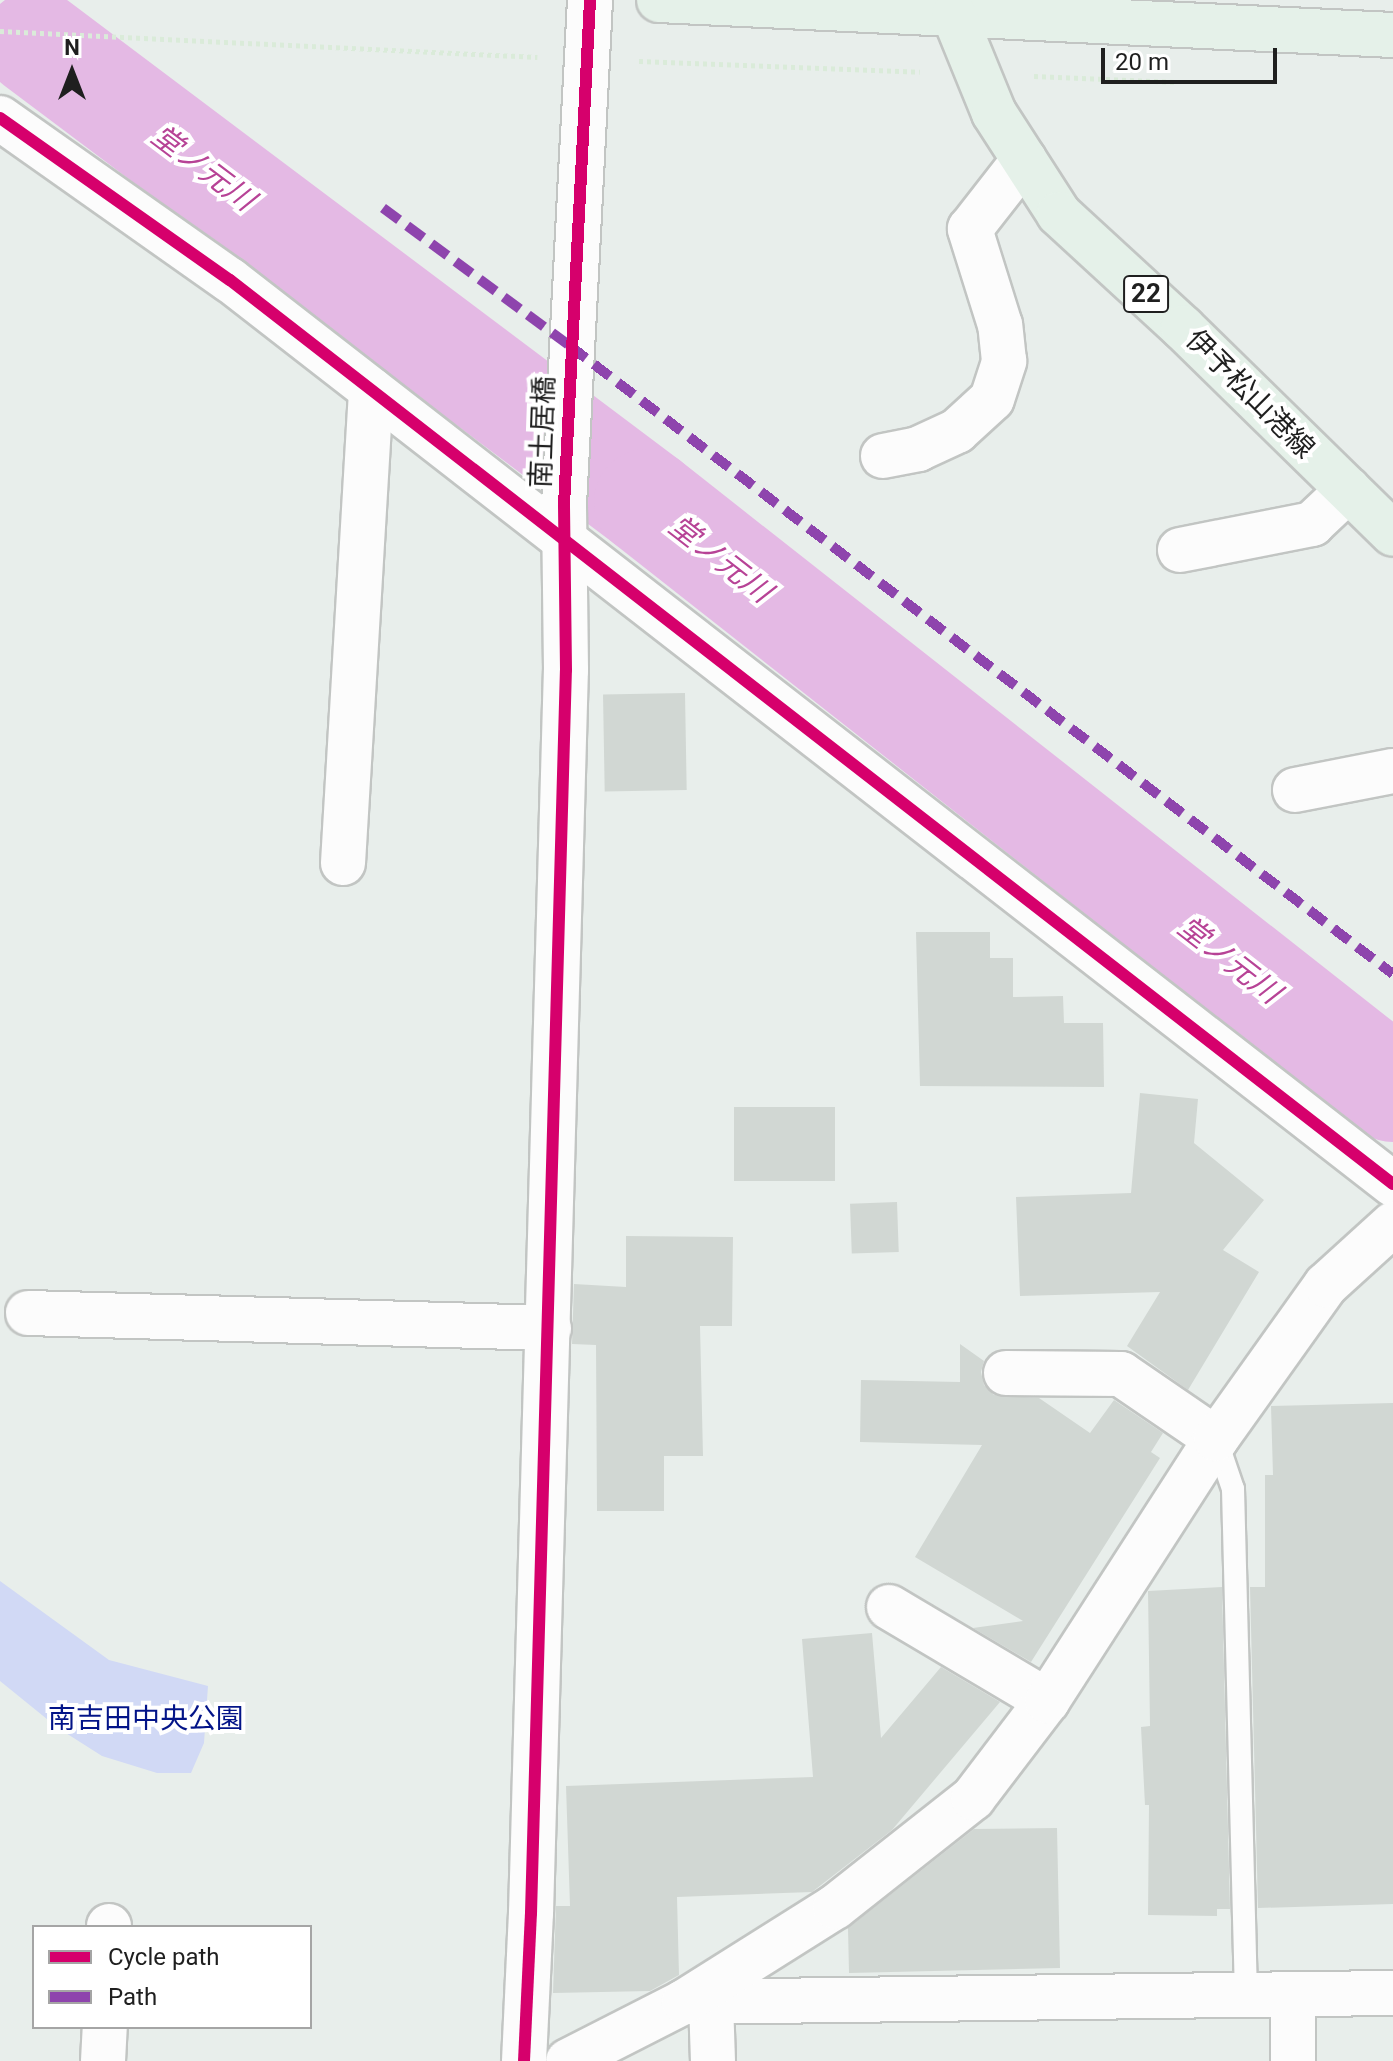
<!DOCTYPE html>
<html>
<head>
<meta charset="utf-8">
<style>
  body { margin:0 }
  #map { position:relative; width:1393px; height:2061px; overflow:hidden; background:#e8eeeb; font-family:Roboto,"Noto Sans JP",sans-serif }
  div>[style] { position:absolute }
  .park>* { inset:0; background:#d1d9f5 }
  .river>* { height:106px; margin:-53px; padding:0 53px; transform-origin:53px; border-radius:53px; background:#e4b9e4 }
  .building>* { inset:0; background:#d1d7d3; transform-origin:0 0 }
  .path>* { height:5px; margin-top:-2.5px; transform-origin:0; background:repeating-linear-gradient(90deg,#daebd9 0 4px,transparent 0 8px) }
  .roads { filter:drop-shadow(2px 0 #c2c5c3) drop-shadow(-2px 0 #c2c5c3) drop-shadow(0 2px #c2c5c3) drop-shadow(0 -2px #c2c5c3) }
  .lane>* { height:22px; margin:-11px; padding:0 11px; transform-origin:11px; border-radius:11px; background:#fcfcfc }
  .street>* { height:44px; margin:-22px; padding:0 22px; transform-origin:22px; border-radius:22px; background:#fcfcfc }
  .primary>* { height:44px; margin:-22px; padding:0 22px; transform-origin:22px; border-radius:22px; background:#e5f1e9 }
  .quiet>* { height:10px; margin-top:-5px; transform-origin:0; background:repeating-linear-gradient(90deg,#8e44ad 0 20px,transparent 0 30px) }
  .cycleway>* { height:12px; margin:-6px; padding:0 6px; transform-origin:6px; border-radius:6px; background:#d6006c }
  span { translate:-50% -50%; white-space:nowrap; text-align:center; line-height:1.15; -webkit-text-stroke:8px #fff; paint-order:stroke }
  .shield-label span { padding:2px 6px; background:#fff; border:2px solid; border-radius:6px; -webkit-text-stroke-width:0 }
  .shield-label { font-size:26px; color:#1f1f1f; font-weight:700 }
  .street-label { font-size:28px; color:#1f1f1f }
  .park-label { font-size:28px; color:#031488 }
  .water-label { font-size:30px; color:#b74396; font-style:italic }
  .legend { position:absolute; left:32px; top:1925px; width:280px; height:104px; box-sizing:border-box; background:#fff; border:2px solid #a5a5a5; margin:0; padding:10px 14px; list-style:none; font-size:24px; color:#1f1f1f }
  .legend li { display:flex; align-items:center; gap:16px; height:40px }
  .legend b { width:40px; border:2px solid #a5a5a5 }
  .north { position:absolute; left:32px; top:32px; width:80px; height:80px; -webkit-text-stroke:6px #fff; paint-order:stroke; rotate:0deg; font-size:22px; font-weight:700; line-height:32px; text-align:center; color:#1f1f1f }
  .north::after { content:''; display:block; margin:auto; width:28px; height:36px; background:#1f1f1f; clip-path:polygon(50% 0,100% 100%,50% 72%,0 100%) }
  .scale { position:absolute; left:1101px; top:48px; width:176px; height:36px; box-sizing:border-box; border:4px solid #1f1f1f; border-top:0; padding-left:10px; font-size:24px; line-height:28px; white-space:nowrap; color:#1f1f1f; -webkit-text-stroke:6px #fff; paint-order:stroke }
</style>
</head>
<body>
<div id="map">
  <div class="park">
    <i style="clip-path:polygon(0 1581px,109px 1660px,208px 1686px,204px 1743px,191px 1773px,157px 1773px,102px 1756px,58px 1728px,0 1681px)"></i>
  </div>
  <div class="river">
    <i style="left:36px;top:43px;width:764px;rotate:36.91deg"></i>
    <i style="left:647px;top:502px;width:949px;rotate:38.2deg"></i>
  </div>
  <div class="building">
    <i style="left:685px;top:693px;width:97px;height:82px;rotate:89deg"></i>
    <i style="clip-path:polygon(916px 932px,990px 932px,990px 958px,1013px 958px,1013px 997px,1063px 996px,1064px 1023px,1103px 1023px,1104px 1087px,920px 1086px)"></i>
    <i style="clip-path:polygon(1140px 1093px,1198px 1099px,1194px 1143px,1264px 1200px,1223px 1250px,1259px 1272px,1188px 1390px,1127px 1346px,1160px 1292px,1020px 1296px,1016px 1197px,1131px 1193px)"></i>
    <i style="left:734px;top:1107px;width:101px;height:74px"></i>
    <i style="left:897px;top:1202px;width:50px;height:47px;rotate:88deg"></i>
    <i style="clip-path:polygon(626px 1236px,733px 1237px,732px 1326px,700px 1326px,703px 1456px,664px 1456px,664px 1511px,597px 1511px,596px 1345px,572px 1344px,574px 1284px,626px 1287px)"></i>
    <i style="clip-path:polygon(960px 1344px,984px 1361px,981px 1372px,984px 1385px,994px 1395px,1039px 1398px,1090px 1433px,1114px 1400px,1163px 1433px,1151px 1452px,1160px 1458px,1031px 1662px,973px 1628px,1023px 1621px,915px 1557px,982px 1445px,860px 1442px,861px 1380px,960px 1382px)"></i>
    <i style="clip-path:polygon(1393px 1403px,1393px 1904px,1258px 1908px,1250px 1587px,1265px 1587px,1265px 1475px,1273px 1475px,1271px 1406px)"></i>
    <i style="clip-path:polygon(1222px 1587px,1230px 1909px,1217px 1909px,1217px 1916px,1148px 1915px,1149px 1805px,1145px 1805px,1141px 1727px,1150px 1726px,1148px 1591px)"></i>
    <i style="clip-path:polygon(872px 1633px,881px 1738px,941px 1667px,1000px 1702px,892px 1830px,812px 1892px,677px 1897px,679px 1975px,650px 1991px,553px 1993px,556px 1906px,570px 1906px,566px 1786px,813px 1777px,802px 1639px)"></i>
    <i style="clip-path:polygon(1057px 1828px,1060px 1968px,849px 1973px,848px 1928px,974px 1829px)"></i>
  </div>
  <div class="path">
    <i style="left:0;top:31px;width:538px;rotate:2.77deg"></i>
    <i style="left:639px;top:61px;width:281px;rotate:2.2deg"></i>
    <i style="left:1034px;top:76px;width:142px;rotate:2.4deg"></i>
  </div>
  <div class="roads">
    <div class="lane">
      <i style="left:1216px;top:1439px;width:53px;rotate:71.2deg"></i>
      <i style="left:1233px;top:1489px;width:506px;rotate:88.53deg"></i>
    </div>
    <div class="street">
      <i style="left:0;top:118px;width:281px;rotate:35.2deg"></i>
      <i style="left:230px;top:280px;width:1473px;rotate:37.86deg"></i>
      <i style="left:883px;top:456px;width:36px;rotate:-11deg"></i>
      <i style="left:918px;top:449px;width:43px;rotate:-24.8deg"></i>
      <i style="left:957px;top:431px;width:47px;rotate:-42.4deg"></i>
      <i style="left:992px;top:399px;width:40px;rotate:-72deg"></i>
      <i style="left:1004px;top:361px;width:36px;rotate:-96deg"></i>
      <i style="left:1000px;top:325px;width:101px;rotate:-107.4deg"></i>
      <i style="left:970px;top:229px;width:88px;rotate:-52deg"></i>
      <i style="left:1180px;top:550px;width:135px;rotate:-11.1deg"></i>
      <i style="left:1312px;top:524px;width:50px;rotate:-43.4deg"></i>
      <i style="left:1295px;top:790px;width:100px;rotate:-11deg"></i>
      <i style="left:343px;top:863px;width:474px;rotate:-86.6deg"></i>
      <i style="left:28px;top:1313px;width:521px;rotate:1.65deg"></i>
      <i style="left:1006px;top:1373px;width:115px;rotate:0.5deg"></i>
      <i style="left:1121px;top:1374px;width:115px;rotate:34.4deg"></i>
      <i style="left:889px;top:1607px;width:184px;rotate:30.7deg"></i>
      <i style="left:109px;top:1927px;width:1px;rotate:-90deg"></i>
      <i style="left:1293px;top:1994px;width:67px;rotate:90deg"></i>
      <i style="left:711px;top:2001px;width:60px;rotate:88.1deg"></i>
      <i style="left:684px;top:2002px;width:709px;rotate:-0.73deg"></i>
      <i style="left:103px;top:2061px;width:34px;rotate:-87deg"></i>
      <i style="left:524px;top:2061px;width:148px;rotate:-87.3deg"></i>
      <i style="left:531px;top:1913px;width:1243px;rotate:-88.39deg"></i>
      <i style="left:566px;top:670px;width:165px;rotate:-90.7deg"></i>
      <i style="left:564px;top:505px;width:506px;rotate:-87.05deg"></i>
      <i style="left:568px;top:2061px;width:130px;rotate:-27deg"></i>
      <i style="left:684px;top:2002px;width:178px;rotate:-32.2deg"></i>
      <i style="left:835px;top:1907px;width:176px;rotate:-38.3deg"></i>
      <i style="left:973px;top:1798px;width:122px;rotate:-52.7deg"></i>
      <i style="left:1047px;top:1701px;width:312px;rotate:-57.2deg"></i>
      <i style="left:1216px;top:1439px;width:189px;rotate:-54.5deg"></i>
      <i style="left:1326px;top:1285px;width:91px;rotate:-42.3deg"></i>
    </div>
    <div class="primary">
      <i style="left:659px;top:0;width:735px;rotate:2.73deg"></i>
      <i style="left:954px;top:15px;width:106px;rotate:67.8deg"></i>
      <i style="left:994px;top:113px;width:120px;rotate:57.2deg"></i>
      <i style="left:1059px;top:214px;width:168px;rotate:42.6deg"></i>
      <i style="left:1183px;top:328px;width:294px;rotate:44.4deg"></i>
    </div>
  </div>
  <div class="quiet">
    <i style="left:383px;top:208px;width:232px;rotate:36.4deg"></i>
    <i style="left:570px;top:346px;width:1035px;rotate:37.35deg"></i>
  </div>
  <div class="cycleway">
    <i style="left:0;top:118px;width:281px;rotate:35.2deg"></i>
    <i style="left:230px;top:280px;width:1473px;rotate:37.86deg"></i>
    <i style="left:524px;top:2061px;width:148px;rotate:-87.3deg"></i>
    <i style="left:531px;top:1913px;width:1243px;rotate:-88.39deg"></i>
    <i style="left:566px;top:670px;width:165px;rotate:-90.7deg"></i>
    <i style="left:564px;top:505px;width:506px;rotate:-87.05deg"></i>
  </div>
  <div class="shield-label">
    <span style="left:1146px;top:294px">22</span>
  </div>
  <div class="street-label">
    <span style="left:1250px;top:394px;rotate:45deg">伊予松山港線</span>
    <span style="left:543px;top:432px;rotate:-88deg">南土居橋</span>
  </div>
  <div class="park-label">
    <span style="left:146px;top:1719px">南吉田中央公園</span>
  </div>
  <div class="water-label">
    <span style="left:203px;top:168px;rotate:37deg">堂ノ元川</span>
    <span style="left:720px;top:559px;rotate:38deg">堂ノ元川</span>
    <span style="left:1229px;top:960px;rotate:38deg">堂ノ元川</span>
  </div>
  <ul class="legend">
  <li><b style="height:10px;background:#d6006c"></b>Cycle path</li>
  <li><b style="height:10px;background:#8e44ad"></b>Path</li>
  </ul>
  <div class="north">N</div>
  <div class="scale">20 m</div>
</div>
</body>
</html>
